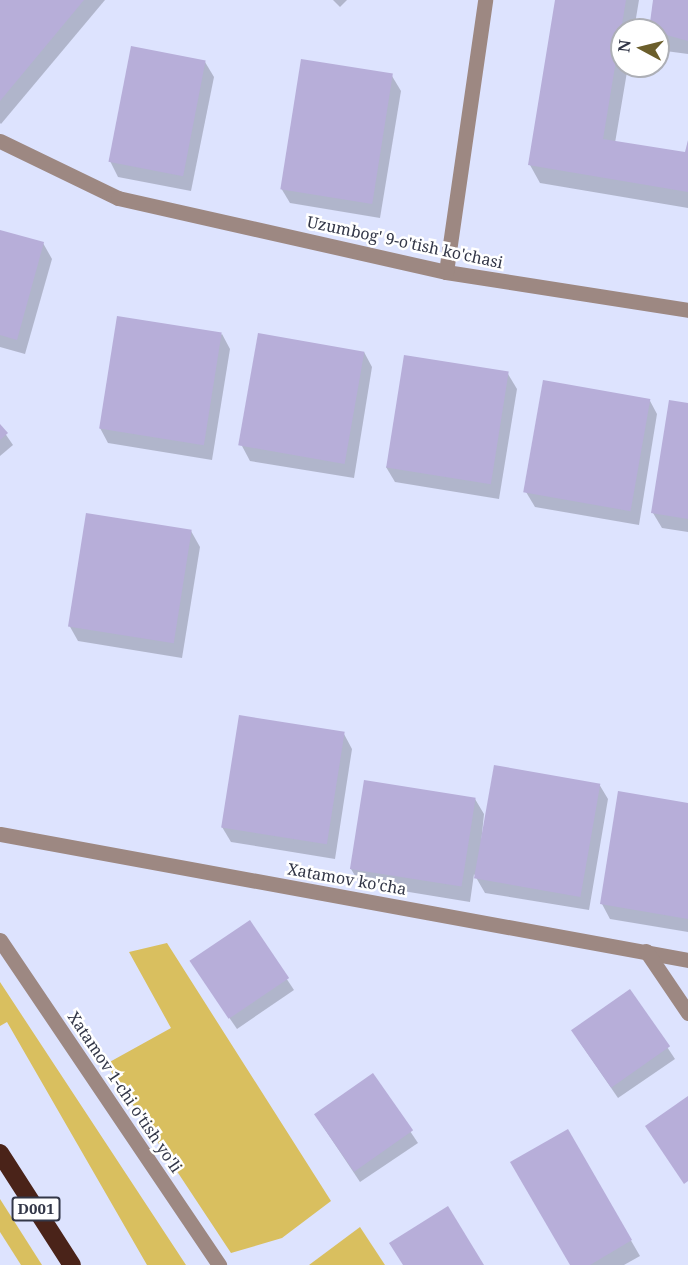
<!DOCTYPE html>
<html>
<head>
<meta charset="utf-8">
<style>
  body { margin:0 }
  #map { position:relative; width:688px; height:1265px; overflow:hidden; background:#dde3fe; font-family:"Noto Serif",serif }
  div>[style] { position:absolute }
  .green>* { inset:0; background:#d9bf5f }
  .shadow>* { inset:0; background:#0003 }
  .building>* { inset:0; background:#b7aed9; transform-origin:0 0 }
  .minor>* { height:15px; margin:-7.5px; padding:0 7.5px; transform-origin:7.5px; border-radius:7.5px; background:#9d8882 }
  .highway>* { height:18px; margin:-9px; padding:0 9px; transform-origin:9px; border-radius:9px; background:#4a2319 }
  span { translate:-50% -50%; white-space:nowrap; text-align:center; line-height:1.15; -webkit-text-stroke:5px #fff; paint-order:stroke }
  .shield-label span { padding:2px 4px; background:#fff; border:2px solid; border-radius:4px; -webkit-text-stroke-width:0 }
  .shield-label { font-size:15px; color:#333748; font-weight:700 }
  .street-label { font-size:16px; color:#333748 }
  .north { position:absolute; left:610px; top:18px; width:60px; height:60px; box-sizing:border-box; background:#fff; border:2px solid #adafb6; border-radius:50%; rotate:277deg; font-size:16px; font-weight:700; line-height:24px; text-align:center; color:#333748 }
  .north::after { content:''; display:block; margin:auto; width:21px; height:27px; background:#6b5e2b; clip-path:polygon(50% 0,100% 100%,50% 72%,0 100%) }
</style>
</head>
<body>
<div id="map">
  <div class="green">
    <i style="clip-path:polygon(167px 943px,331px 1201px,282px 1238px,231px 1253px,106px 1064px,171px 1028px,129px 952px)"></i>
    <i style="clip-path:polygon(0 982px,186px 1265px,147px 1265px,7px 1022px,0 1026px)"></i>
    <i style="clip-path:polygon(0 1199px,42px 1265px,21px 1265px,0 1232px)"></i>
    <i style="clip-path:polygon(360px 1227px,385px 1265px,309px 1265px)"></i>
  </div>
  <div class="shadow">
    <i style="clip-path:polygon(0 0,105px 0,1px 124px,0 123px)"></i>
    <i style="clip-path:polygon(333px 0,347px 0,340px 7px)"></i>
    <i style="clip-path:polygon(557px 0,639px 0,634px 30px,622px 30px,622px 66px,628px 66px,615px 143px,686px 154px,688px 142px,688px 208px,540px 183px,530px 165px)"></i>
    <i style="clip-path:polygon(655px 0,688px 0,688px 54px,658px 50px)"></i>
    <i style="clip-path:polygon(205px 62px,214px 77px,191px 191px,118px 177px,110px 161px)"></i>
    <i style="clip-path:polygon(392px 76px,401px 91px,380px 218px,290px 203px,281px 188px)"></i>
    <i style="clip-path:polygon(0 231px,43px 243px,52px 259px,25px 354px,0 347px)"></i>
    <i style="clip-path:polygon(222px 334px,230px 349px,212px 460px,108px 443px,100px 428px)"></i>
    <i style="clip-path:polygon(364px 352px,372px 367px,354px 478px,250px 461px,242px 446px)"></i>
    <i style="clip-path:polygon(508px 374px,517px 389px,499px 499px,395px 482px,386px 467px)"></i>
    <i style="clip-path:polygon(649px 399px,657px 414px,639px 525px,535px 507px,526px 492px)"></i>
    <i style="clip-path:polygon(688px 404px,688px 532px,662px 528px,653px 513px)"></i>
    <i style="clip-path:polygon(0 426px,13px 445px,0 456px)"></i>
    <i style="clip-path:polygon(191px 531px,200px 547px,182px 658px,78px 641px,69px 625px)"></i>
    <i style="clip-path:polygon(344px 734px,352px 749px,335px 859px,231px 842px,222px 827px)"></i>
    <i style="clip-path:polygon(599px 784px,608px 799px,589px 910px,485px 893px,474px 874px,470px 902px,360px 884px,351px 869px,475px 799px,484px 814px,480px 854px)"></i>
    <i style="clip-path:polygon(688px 805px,688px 932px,610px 919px,602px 904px)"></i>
    <i style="clip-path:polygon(249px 922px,294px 990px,237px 1029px,198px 972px)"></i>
    <i style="clip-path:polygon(630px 991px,675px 1059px,618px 1098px,579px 1041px)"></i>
    <i style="clip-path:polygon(373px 1076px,418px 1143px,360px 1182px,322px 1125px)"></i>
    <i style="clip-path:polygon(567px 1131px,640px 1256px,624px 1265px,572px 1265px)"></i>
  </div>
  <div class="building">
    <i style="clip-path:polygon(0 0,84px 0,0 101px)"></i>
    <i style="clip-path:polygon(555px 0,626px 0,603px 139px,685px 152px,688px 140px,688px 192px,528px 165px)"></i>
    <i style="clip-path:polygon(653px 0,688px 0,688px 41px,649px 30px)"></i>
    <i style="left:131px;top:46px;width:76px;height:118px;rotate:11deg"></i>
    <i style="left:301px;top:59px;width:93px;height:132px;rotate:9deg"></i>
    <i style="clip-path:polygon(0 230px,44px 242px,17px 340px,0 335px)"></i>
    <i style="left:117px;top:316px;width:106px;height:114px;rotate:9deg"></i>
    <i style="left:258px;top:333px;width:108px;height:114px;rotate:10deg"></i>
    <i style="left:404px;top:355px;width:106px;height:114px;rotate:9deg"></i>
    <i style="left:543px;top:380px;width:109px;height:114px;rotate:10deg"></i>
    <i style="clip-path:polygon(669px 400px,688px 403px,688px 519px,651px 513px)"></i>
    <i style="clip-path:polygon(0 424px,8px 433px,0 440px)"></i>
    <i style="left:86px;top:513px;width:107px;height:115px;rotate:9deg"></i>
    <i style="left:239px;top:715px;width:107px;height:114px;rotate:9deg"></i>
    <i style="left:494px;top:765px;width:108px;height:115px;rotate:10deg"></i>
    <i style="left:364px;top:780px;width:113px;height:90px;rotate:9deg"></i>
    <i style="clip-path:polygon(618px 791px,688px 803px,688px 919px,600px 904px)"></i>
    <i style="left:250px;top:920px;width:70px;height:73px;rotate:56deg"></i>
    <i style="left:630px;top:989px;width:70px;height:72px;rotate:55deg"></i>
    <i style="left:373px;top:1073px;width:70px;height:72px;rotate:55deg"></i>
    <i style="clip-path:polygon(688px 1096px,688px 1181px,684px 1184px,645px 1126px)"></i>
    <i style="clip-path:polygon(568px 1129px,632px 1240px,590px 1265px,570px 1265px,510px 1162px)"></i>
    <i style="clip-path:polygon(448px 1206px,484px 1265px,403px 1265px,389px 1243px)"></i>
  </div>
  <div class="minor">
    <i style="left:0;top:141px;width:131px;rotate:25.8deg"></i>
    <i style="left:118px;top:198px;width:336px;rotate:12.7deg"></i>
    <i style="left:446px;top:272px;width:245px;rotate:8.9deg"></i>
    <i style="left:446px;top:272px;width:275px;rotate:-81.8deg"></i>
    <i style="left:0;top:834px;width:699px;rotate:10.38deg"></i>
    <i style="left:0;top:940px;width:392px;rotate:56deg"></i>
    <i style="left:646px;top:951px;width:75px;rotate:55.9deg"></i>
  </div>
  <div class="highway">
    <i style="left:0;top:1153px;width:133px;rotate:57.3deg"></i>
  </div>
  <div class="shield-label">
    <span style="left:36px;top:1209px">D001</span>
  </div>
  <div class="street-label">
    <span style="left:405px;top:242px;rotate:12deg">Uzumbog' 9-o'tish ko'chasi</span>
    <span style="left:347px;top:879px;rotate:10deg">Xatamov ko'cha</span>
    <span style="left:125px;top:1092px;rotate:56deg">Xatamov 1-chi o'tish yo'li</span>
  </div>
  <div class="north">N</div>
</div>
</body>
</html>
